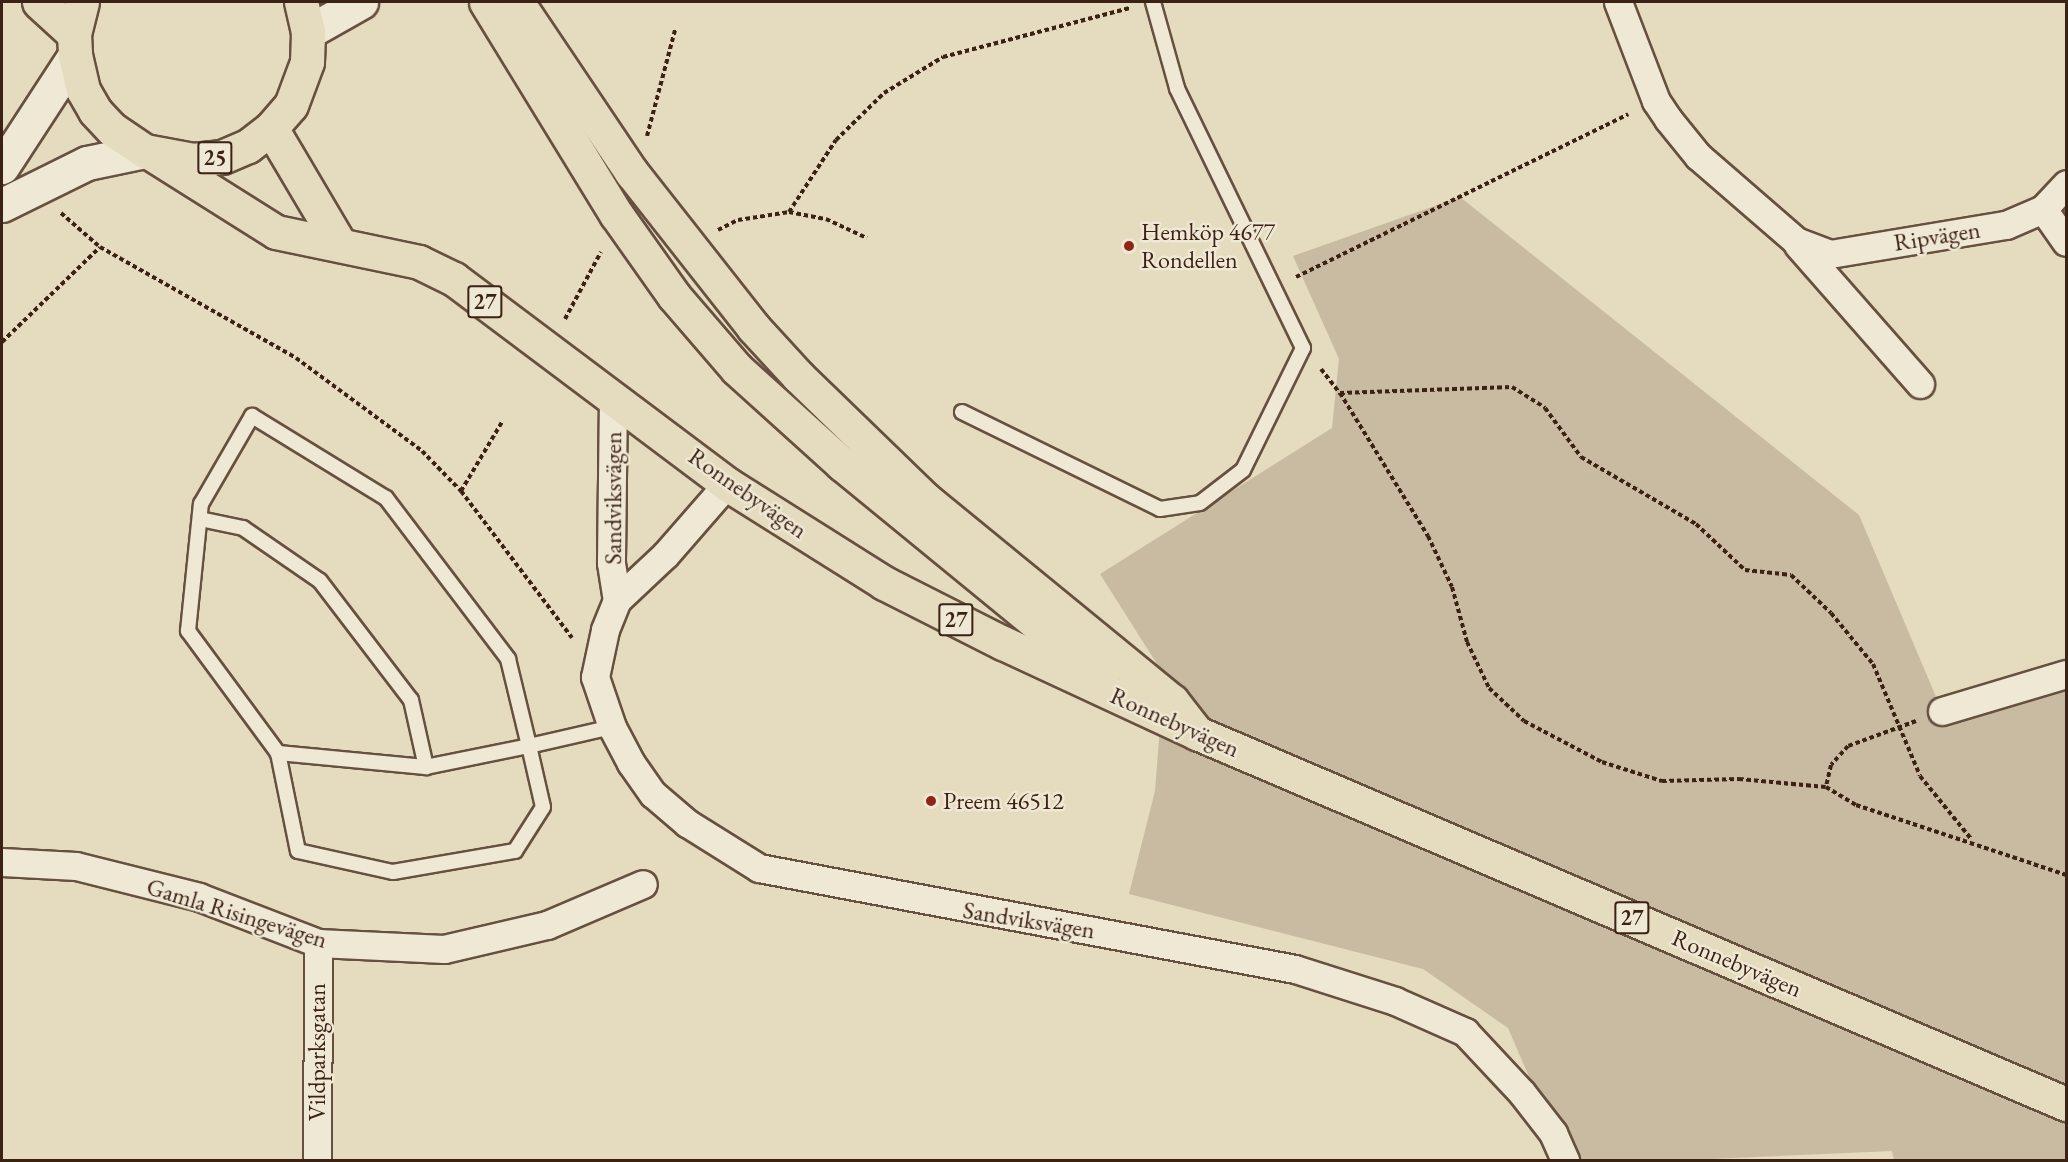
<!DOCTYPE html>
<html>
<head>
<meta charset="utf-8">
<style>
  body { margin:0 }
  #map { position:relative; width:2068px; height:1162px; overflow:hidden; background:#e5dbbe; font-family:"EB Garamond",serif }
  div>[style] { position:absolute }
  .green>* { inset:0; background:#c8bba1 }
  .path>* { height:4px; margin-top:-2px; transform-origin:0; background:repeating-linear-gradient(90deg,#3c2115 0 4.5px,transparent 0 7.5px) }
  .roads { filter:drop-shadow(2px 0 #66503f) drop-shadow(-2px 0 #66503f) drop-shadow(0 2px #66503f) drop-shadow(0 -2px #66503f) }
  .service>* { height:14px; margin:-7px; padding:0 7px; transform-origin:7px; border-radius:7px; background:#eee8d5 }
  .minor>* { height:27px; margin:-13.5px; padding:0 13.5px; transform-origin:13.5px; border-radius:13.5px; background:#eee8d5 }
  .tertiary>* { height:33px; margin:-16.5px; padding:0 16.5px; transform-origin:16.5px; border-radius:16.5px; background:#eee8d5 }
  .secondary>* { height:33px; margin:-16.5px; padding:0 16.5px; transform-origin:16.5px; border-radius:16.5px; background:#eee8d5 }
  .primary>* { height:33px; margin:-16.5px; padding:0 16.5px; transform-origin:16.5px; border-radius:16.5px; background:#e5dbbe }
  .trunk>* { height:33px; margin:-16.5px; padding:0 16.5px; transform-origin:16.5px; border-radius:16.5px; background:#e5dbbe }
  .dots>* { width:16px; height:16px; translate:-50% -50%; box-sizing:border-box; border:3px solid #eee8d5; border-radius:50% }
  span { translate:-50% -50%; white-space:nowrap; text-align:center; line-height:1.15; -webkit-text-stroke:5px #eee8d5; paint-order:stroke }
  .shield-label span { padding:2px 4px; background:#eee8d5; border:2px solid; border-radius:4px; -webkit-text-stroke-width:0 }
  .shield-label { font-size:22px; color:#3c2115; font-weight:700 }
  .poi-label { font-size:24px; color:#3c2115 }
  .left { translate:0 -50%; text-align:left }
  .street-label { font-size:24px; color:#3c2115 }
  .frame { position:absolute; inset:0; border:3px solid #3c2115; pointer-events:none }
</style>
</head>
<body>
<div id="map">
  <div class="green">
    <i style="clip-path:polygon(1460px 197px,1859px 515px,1942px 711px,2066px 674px,2066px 1160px,1894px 1160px,1892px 1151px,1687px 1160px,1565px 1160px,1508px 1028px,1423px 969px,1129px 894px,1155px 791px,1164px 675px,1100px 574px,1332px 428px,1339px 359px,1293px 256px)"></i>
  </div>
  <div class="path">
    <i style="left:647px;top:136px;width:110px;rotate:-75.2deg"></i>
    <i style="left:789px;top:212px;width:38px;rotate:11deg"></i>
    <i style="left:826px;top:219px;width:45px;rotate:24.9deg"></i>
    <i style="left:61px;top:213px;width:52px;rotate:41.1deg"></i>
    <i style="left:100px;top:247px;width:225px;rotate:29.5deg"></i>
    <i style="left:296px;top:358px;width:157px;rotate:36.4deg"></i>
    <i style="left:422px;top:451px;width:56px;rotate:45.7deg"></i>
    <i style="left:461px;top:491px;width:184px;rotate:52.9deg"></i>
    <i style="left:718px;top:230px;width:22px;rotate:-27deg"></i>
    <i style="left:738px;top:220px;width:52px;rotate:-8.9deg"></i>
    <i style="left:789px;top:212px;width:86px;rotate:-56.9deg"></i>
    <i style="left:836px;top:140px;width:67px;rotate:-44.4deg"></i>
    <i style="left:884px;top:93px;width:69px;rotate:-31.4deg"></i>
    <i style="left:943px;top:57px;width:193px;rotate:-14.7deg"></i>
    <i style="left:1296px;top:277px;width:370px;rotate:-26.1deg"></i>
    <i style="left:565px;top:319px;width:76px;rotate:-61.8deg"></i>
    <i style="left:2px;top:342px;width:136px;rotate:-44.1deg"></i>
    <i style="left:1321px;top:369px;width:31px;rotate:52deg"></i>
    <i style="left:1340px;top:393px;width:172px;rotate:-2deg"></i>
    <i style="left:1512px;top:387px;width:39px;rotate:32deg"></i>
    <i style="left:1545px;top:408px;width:61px;rotate:53.7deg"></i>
    <i style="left:1581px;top:457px;width:133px;rotate:30.2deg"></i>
    <i style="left:1696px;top:524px;width:67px;rotate:43.2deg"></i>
    <i style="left:1745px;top:570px;width:46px;rotate:6.2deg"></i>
    <i style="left:1791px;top:575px;width:55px;rotate:43.5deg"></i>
    <i style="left:1831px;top:613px;width:66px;rotate:50.5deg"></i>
    <i style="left:1873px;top:664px;width:121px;rotate:67.2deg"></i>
    <i style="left:1920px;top:776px;width:82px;rotate:50.9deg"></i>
    <i style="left:1340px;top:393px;width:168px;rotate:58.4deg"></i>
    <i style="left:1428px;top:536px;width:56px;rotate:64.8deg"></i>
    <i style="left:1452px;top:587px;width:57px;rotate:74.7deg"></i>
    <i style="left:1467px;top:642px;width:51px;rotate:64.4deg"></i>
    <i style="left:1489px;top:688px;width:48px;rotate:43.3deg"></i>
    <i style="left:1524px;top:721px;width:88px;rotate:27.7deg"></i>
    <i style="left:1602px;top:762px;width:63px;rotate:17.6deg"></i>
    <i style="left:1662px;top:781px;width:77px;rotate:-1.5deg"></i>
    <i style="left:1739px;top:779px;width:87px;rotate:5.3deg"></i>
    <i style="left:461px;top:491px;width:80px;rotate:-59.3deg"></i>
    <i style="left:1916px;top:721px;width:72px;rotate:159.8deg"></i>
    <i style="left:1848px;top:746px;width:25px;rotate:132deg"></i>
    <i style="left:1831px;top:765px;width:23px;rotate:103deg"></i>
    <i style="left:1826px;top:787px;width:35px;rotate:31deg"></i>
    <i style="left:1856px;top:805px;width:221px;rotate:18.4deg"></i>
  </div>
  <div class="roads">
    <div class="service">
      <i style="left:962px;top:412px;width:220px;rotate:26.1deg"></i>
      <i style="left:1160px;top:509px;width:40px;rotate:-8.5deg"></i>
      <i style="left:1200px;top:503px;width:54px;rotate:-37.5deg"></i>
      <i style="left:1243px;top:470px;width:136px;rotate:-63.8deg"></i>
      <i style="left:1303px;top:348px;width:289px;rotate:-115.9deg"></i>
      <i style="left:1177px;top:88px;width:89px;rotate:-105.6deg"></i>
      <i style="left:200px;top:519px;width:44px;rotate:11.8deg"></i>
      <i style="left:243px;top:528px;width:93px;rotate:34.5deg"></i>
      <i style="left:320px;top:581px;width:150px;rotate:52.6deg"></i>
      <i style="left:411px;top:700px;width:69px;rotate:77.4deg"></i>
      <i style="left:278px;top:753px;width:100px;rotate:78.5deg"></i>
      <i style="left:298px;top:851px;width:97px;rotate:12.5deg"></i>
      <i style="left:393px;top:872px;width:124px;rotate:-9.8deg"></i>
      <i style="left:515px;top:851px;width:52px;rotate:-57.5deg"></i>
      <i style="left:543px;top:807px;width:63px;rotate:-102.9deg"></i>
      <i style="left:529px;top:746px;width:105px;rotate:168.5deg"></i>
      <i style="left:426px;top:767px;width:149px;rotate:-174.6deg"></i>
      <i style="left:278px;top:753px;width:152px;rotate:-126.4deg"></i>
      <i style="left:188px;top:631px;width:128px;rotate:-84.2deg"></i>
      <i style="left:201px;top:504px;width:102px;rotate:-59.9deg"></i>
      <i style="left:252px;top:416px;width:157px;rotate:31.5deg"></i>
      <i style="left:386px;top:498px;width:202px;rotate:52.8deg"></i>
      <i style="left:508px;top:659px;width:89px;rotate:76.4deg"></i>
      <i style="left:529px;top:746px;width:85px;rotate:-12.9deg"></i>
    </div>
    <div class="minor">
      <i style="left:1618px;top:2px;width:106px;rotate:69deg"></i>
      <i style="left:1656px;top:101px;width:22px;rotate:56deg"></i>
      <i style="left:1668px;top:119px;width:48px;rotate:51deg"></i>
      <i style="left:1698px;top:156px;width:130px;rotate:40.9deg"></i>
      <i style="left:1796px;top:241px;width:36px;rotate:21deg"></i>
      <i style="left:1830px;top:254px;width:178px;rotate:-9.4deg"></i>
      <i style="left:2006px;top:225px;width:40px;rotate:-23.4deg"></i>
      <i style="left:2043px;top:209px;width:34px;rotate:-47deg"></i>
      <i style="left:2043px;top:209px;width:40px;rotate:55.1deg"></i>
      <i style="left:1798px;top:245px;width:185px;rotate:48.7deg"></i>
      <i style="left:613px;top:396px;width:167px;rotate:90.7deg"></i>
      <i style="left:611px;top:563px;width:37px;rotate:81deg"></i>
      <i style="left:727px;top:484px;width:94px;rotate:131.1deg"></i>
      <i style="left:665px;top:555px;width:66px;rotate:136.8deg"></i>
      <i style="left:617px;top:600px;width:32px;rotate:112deg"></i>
      <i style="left:605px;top:630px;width:48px;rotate:102deg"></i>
      <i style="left:595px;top:677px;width:53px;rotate:71.2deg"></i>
      <i style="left:612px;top:727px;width:41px;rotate:62.2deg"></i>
      <i style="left:631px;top:763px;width:38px;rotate:55deg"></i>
      <i style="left:653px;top:794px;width:45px;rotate:40.5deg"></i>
      <i style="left:687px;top:823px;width:85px;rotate:32deg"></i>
      <i style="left:759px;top:868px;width:545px;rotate:10.67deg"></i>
      <i style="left:1295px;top:969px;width:105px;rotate:17.7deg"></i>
      <i style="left:1395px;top:1001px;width:77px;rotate:23.9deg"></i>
      <i style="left:1465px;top:1032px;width:83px;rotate:46.9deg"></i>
      <i style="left:1522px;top:1093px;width:51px;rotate:52.2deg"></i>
      <i style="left:1553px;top:1133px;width:30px;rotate:66deg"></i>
      <i style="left:1942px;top:711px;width:129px;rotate:-16.6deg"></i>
      <i style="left:2px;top:862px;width:74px;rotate:3.1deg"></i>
      <i style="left:76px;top:866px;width:127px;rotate:14.1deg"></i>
      <i style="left:199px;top:897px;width:128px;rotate:21.1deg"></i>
      <i style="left:318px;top:943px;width:126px;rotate:2.7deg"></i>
      <i style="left:444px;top:949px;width:106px;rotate:-13.1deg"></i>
      <i style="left:547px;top:925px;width:104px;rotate:-23.1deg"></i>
      <i style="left:317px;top:1160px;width:217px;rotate:-89.7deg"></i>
    </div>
    <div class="tertiary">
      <i style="left:308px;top:32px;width:61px;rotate:-29.5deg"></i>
    </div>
    <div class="secondary">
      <i style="left:2px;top:167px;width:134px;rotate:-56.9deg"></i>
      <i style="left:2px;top:205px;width:95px;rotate:-26.3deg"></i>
      <i style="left:87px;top:163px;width:59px;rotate:-11.7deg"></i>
    </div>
    <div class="primary">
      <i style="left:486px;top:2px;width:249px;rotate:58.5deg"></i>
      <i style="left:616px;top:214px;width:100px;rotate:54.7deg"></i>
      <i style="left:674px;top:296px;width:96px;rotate:49.2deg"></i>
      <i style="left:737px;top:369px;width:142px;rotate:42.1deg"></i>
      <i style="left:842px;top:464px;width:335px;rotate:39.3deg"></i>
      <i style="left:271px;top:128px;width:134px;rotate:59.4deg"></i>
      <i style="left:152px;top:154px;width:146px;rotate:32.2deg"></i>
      <i style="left:276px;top:232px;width:146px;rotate:11.8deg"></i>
      <i style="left:419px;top:262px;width:39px;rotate:26deg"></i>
      <i style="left:454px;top:279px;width:341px;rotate:36.9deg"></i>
      <i style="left:727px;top:484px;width:186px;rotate:32.2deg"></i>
      <i style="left:884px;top:583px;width:133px;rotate:26.8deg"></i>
      <i style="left:1003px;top:643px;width:214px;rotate:24.9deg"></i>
      <i style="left:1197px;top:733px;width:945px;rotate:23.12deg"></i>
    </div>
    <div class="trunk">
      <i style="left:39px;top:2px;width:47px;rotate:42.4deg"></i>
      <i style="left:82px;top:2px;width:33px;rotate:104deg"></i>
      <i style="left:74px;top:34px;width:21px;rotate:87deg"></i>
      <i style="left:75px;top:55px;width:36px;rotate:77deg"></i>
      <i style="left:83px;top:90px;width:24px;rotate:60deg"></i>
      <i style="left:95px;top:111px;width:25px;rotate:47deg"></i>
      <i style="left:112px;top:129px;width:40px;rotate:34deg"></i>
      <i style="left:145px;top:151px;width:49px;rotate:10.6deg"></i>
      <i style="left:193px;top:160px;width:29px;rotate:-6deg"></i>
      <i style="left:222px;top:157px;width:28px;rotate:-23deg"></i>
      <i style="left:248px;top:146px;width:29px;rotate:-38deg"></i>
      <i style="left:271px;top:128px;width:30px;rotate:-49deg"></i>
      <i style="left:291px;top:105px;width:46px;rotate:-69.6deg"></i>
      <i style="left:307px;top:62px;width:30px;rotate:-88deg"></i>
      <i style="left:308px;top:32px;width:31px;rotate:-103deg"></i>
      <i style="left:517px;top:2px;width:206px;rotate:56.1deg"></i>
      <i style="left:632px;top:173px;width:196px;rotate:51.8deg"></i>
      <i style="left:753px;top:327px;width:67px;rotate:47.4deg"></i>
      <i style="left:798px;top:376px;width:177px;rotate:44.1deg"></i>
      <i style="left:925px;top:499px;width:319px;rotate:39.3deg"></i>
      <i style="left:1172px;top:701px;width:41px;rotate:52deg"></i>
    </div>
  </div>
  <div class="dots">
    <i style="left:1129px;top:246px;background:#8f2418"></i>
    <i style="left:931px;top:801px;background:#8f2418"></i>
  </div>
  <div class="shield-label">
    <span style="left:215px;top:158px">25</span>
    <span style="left:485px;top:302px">27</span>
    <span style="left:956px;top:620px">27</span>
    <span style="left:1632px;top:918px">27</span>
  </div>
  <div class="poi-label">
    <span class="left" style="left:1141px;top:246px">Hemköp 4677<br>Rondellen</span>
    <span class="left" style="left:943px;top:801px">Preem 46512</span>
  </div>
  <div class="street-label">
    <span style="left:1937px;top:236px;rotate:-9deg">Ripvägen</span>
    <span style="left:748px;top:493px;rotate:35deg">Ronnebyvägen</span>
    <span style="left:613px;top:498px;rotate:-90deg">Sandviksvägen</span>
    <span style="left:1175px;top:722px;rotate:24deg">Ronnebyvägen</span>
    <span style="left:237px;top:913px;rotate:17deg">Gamla Risingevägen</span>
    <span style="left:1029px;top:920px;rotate:9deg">Sandviksvägen</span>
    <span style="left:1737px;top:963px;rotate:23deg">Ronnebyvägen</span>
    <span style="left:317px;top:1052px;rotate:-90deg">Vildparksgatan</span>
  </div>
  <div class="frame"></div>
</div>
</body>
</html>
